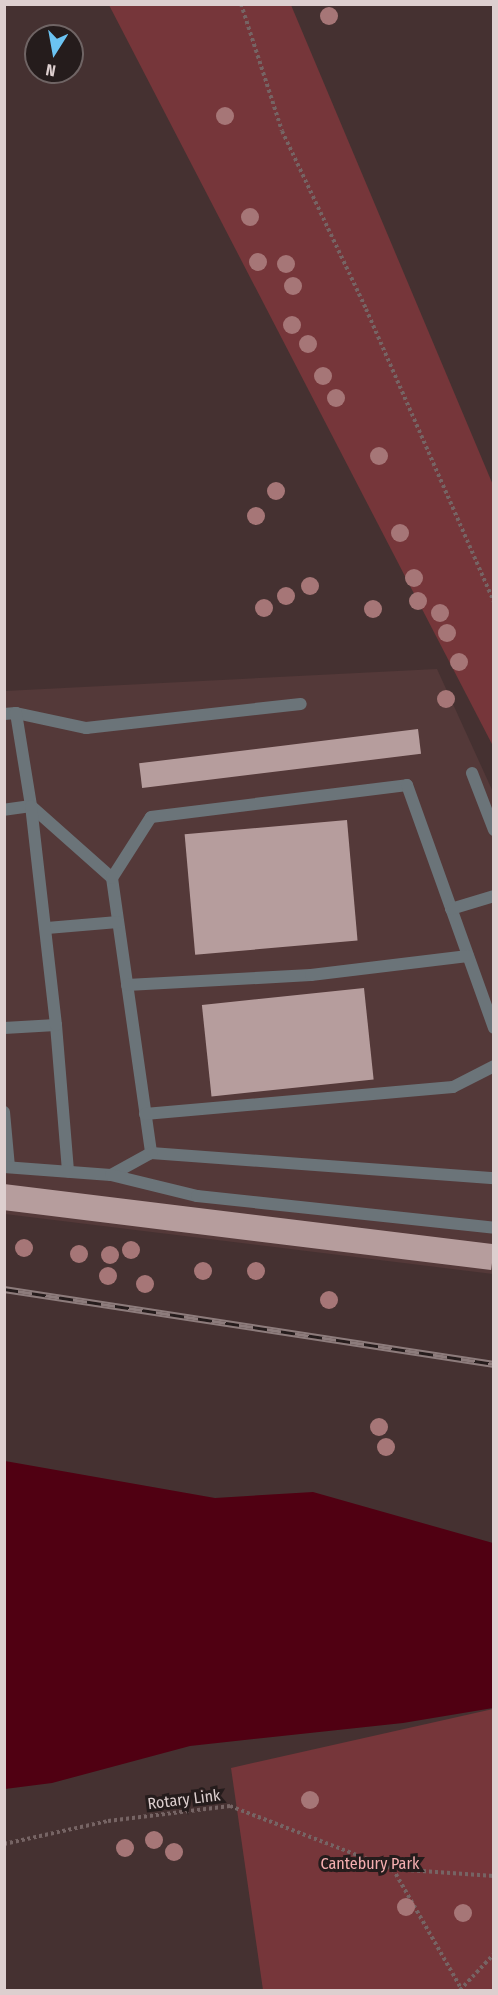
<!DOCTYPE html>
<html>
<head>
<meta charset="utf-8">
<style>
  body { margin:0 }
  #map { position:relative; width:498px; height:1995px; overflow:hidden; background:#453131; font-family:"Fira Sans Condensed",sans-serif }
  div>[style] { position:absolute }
  .built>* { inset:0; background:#543939 }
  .green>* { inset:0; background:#76363a }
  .water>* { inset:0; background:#500012 }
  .building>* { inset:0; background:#b69d9d; transform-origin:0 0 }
  .path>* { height:4px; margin-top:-2px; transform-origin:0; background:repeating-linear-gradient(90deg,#766464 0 3px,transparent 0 6px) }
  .service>* { height:12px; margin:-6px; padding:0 6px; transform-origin:6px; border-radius:6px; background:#6b7479 }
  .rail>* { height:7px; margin-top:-3.5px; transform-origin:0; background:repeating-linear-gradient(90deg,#251c1c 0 14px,#8d7c7c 0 28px); box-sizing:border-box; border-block:2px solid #8d7c7c }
  .trees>* { width:18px; height:18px; margin:-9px; border-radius:50%; background:#a67677 }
  span { translate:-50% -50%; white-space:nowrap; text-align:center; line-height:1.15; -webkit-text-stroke:6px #251c1c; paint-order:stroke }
  .street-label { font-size:16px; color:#ddcfcf }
  .park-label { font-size:16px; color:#f5aeb0 }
  .frame { position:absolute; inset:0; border:6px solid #ddcfcf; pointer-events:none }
  .north { position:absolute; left:24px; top:24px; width:60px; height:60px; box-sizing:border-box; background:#251c1c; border:2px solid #6f6464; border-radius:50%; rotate:191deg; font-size:16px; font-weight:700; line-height:24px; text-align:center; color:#ddcfcf }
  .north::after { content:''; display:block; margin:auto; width:21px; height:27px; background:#6bc3f2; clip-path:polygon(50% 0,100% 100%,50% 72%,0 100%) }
</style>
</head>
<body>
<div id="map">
  <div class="built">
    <i style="clip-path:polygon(437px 669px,493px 792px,493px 1274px,5px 1214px,5px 691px)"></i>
  </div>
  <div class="green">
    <i style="clip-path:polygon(109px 5px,291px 5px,493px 485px,493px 746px)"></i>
    <i style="clip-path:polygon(493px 1709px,493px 1990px,263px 1990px,231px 1768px)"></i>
  </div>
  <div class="water">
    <i style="clip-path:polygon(5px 1461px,215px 1498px,313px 1492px,493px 1543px,493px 1708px,403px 1723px,190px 1746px,52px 1783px,5px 1789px)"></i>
  </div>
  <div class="building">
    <i style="left:418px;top:729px;width:25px;height:281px;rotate:83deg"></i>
    <i style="left:347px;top:820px;width:121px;height:163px;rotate:85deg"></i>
    <i style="left:364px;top:988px;width:92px;height:163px;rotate:84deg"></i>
    <i style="left:4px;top:1184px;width:494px;height:26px;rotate:7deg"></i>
  </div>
  <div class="path">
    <i style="left:241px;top:4px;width:133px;rotate:72.1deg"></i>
    <i style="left:282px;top:131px;width:197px;rotate:64.7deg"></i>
    <i style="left:366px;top:309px;width:320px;rotate:66.4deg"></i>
    <i style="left:4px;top:1844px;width:107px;rotate:-12.5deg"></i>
    <i style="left:108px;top:1821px;width:123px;rotate:-7deg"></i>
    <i style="left:230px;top:1806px;width:175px;rotate:21.1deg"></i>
    <i style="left:393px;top:1869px;width:101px;rotate:4deg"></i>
    <i style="left:393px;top:1869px;width:137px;rotate:60.3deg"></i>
    <i style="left:460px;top:1990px;width:50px;rotate:-46.6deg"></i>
  </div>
  <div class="service">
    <i style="left:16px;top:713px;width:72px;rotate:12.1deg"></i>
    <i style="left:86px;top:728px;width:216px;rotate:-6.4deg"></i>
    <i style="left:4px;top:714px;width:12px;rotate:-5deg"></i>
    <i style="left:16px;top:713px;width:94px;rotate:80.8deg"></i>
    <i style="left:31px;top:806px;width:27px;rotate:172deg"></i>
    <i style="left:472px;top:773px;width:61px;rotate:68.9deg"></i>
    <i style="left:31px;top:806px;width:108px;rotate:41.6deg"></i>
    <i style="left:112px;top:878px;width:278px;rotate:81.9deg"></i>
    <i style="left:151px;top:1153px;width:344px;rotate:4.2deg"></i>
    <i style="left:112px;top:878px;width:72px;rotate:-57.4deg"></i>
    <i style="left:151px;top:817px;width:258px;rotate:-7.1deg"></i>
    <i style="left:407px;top:785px;width:258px;rotate:70.3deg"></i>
    <i style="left:451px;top:909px;width:45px;rotate:-16.8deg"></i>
    <i style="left:47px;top:928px;width:71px;rotate:-4.8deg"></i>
    <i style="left:127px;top:985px;width:184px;rotate:-3.1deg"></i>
    <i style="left:311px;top:975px;width:158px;rotate:-6.9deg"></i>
    <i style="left:56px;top:1025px;width:147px;rotate:85.3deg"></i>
    <i style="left:4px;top:1028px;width:52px;rotate:-3.3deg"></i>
    <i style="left:56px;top:1025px;width:220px;rotate:-96.5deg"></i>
    <i style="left:4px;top:1112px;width:55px;rotate:84.8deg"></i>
    <i style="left:145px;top:1114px;width:309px;rotate:-5deg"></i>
    <i style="left:453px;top:1087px;width:46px;rotate:-27.1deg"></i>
    <i style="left:4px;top:1167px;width:107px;rotate:4.3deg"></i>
    <i style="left:111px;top:1175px;width:46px;rotate:-28.8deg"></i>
    <i style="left:111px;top:1175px;width:89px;rotate:13.7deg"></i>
    <i style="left:197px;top:1196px;width:299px;rotate:6.1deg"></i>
  </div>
  <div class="rail">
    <i style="left:4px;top:1289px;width:496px;rotate:8.7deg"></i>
  </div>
  <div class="trees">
    <i style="left:329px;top:16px"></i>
    <i style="left:225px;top:116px"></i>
    <i style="left:250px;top:217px"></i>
    <i style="left:258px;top:262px"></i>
    <i style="left:286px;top:264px"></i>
    <i style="left:293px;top:286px"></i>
    <i style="left:292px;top:325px"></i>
    <i style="left:308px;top:344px"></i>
    <i style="left:323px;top:376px"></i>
    <i style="left:336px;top:398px"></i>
    <i style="left:379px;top:456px"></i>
    <i style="left:276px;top:491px"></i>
    <i style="left:256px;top:516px"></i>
    <i style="left:400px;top:533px"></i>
    <i style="left:414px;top:578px"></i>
    <i style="left:310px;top:586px"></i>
    <i style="left:286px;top:596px"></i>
    <i style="left:418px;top:601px"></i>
    <i style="left:264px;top:608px"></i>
    <i style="left:373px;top:609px"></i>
    <i style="left:440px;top:613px"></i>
    <i style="left:447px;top:633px"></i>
    <i style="left:459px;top:662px"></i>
    <i style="left:446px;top:699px"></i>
    <i style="left:24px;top:1248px"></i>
    <i style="left:131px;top:1250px"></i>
    <i style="left:79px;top:1254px"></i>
    <i style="left:110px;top:1255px"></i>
    <i style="left:203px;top:1271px"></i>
    <i style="left:256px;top:1271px"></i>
    <i style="left:108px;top:1276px"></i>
    <i style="left:145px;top:1284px"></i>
    <i style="left:329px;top:1300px"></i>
    <i style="left:379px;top:1427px"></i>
    <i style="left:386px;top:1447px"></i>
    <i style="left:310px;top:1800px"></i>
    <i style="left:154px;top:1840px"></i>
    <i style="left:125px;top:1848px"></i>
    <i style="left:174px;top:1852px"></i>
    <i style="left:406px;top:1907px"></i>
    <i style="left:463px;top:1913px"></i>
  </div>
  <div class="street-label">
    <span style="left:184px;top:1800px;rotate:-7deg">Rotary Link</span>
  </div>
  <div class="park-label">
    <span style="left:370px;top:1864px">Cantebury Park</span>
  </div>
  <div class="frame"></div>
  <div class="north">N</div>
</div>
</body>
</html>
